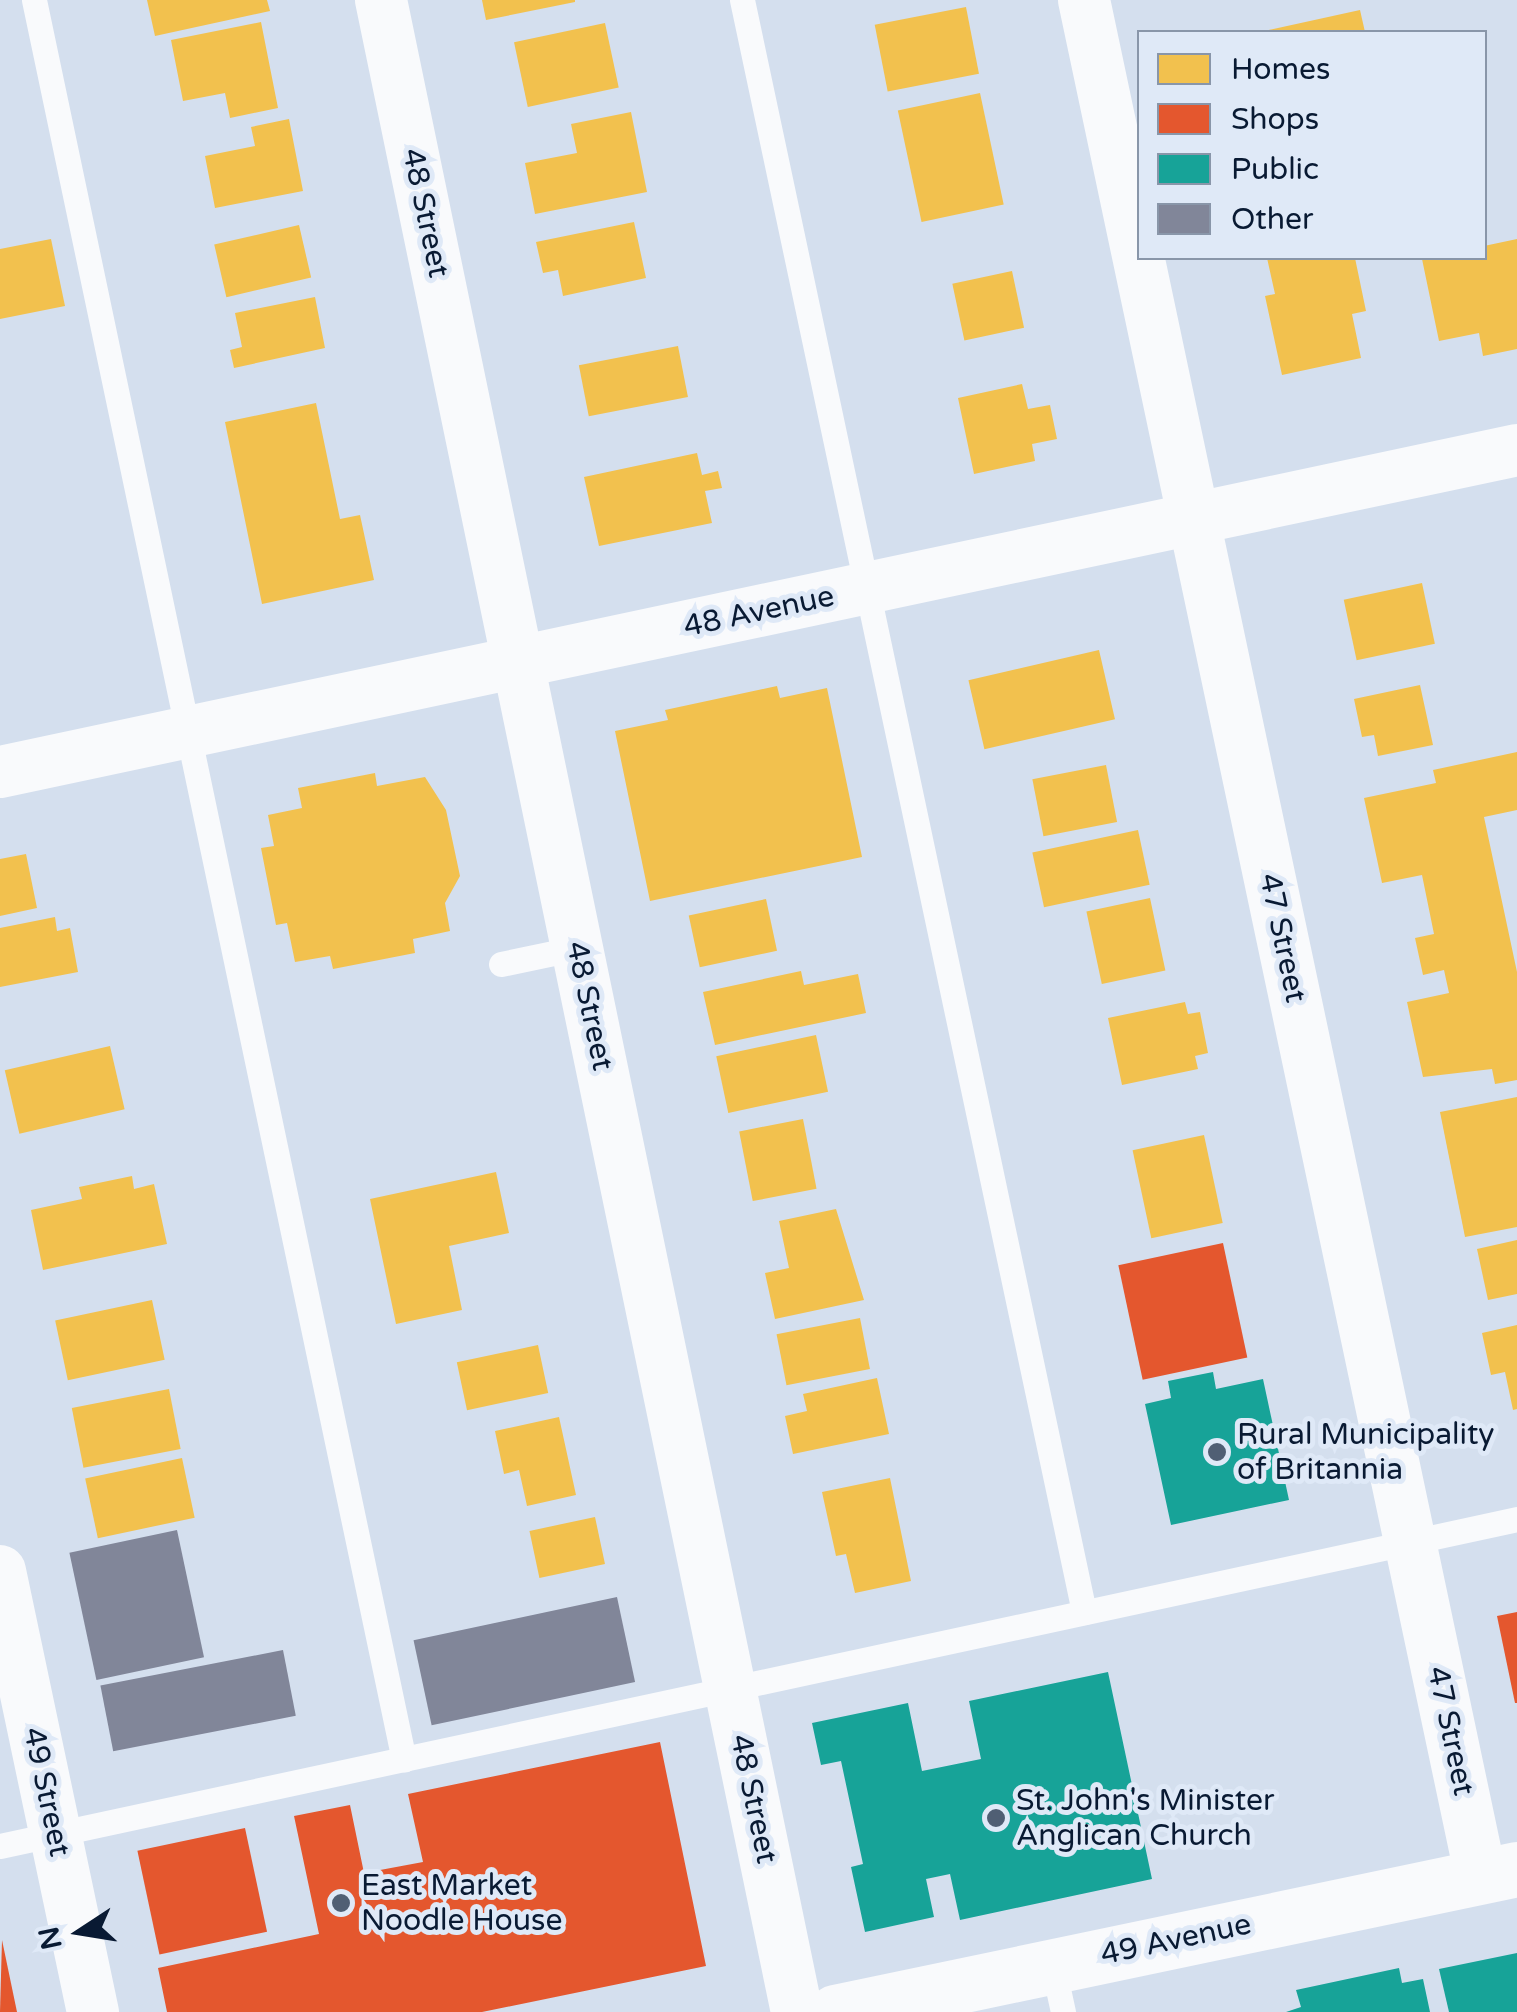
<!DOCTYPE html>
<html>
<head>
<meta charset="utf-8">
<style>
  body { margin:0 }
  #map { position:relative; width:1517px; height:2012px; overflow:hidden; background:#d4dfee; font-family:"Varela Round",sans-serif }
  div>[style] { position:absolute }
  .homes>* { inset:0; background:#f2c14e; transform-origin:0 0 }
  .shops>* { inset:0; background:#e4572e; transform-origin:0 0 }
  .public>* { inset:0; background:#17a398 }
  .building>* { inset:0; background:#818699; transform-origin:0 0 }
  .service>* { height:25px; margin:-12.5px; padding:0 12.5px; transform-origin:12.5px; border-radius:12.5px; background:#f9fafc }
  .minor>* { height:52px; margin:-26px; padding:0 26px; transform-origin:26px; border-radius:26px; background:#f9fafc }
  .tertiary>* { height:55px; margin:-27.5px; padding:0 27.5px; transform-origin:27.5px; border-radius:27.5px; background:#f9fafc }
  .dots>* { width:28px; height:28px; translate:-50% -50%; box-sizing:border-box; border:5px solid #dfe9f7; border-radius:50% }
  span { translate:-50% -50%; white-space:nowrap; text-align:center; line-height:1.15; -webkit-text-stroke:10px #dfe9f7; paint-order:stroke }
  .street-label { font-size:30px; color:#091a33 }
  .poi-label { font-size:30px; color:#091a33 }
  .left { translate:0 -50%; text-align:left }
  .legend { position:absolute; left:1137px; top:30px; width:350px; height:230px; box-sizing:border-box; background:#dfe9f7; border:2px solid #8996a9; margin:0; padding:12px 18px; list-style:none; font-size:30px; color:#091a33 }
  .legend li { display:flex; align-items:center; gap:20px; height:50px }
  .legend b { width:50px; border:2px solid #8996a9 }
  .north { position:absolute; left:30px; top:1882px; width:100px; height:100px; -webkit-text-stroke:8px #dfe9f7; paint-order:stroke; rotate:258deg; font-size:28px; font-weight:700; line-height:40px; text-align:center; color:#091a33 }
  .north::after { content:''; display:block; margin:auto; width:35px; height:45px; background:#091a33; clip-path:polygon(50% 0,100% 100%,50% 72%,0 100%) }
</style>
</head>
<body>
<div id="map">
  <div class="homes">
    <i style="clip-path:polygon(147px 0,267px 0,270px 11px,155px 36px)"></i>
    <i style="clip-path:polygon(482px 0,575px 0,575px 2px,486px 20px)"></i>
    <i style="left:966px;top:7px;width:68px;height:93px;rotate:79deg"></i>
    <i style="clip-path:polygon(1360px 10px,1365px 32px,1264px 32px,1264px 31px)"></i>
    <i style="clip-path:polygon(261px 22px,278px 108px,230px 118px,225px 93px,183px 101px,171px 40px)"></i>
    <i style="left:605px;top:23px;width:66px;height:93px;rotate:78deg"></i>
    <i style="left:980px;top:93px;width:114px;height:84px;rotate:78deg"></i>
    <i style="clip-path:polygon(631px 112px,647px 192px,535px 214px,525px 163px,577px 153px,571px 124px)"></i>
    <i style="clip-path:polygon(289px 119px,303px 191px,215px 208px,205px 156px,255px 146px,251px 127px)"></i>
    <i style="clip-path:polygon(634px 222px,646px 278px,563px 296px,558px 270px,543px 273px,536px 242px)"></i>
    <i style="left:299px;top:225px;width:54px;height:87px;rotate:77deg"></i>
    <i style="clip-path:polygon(51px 239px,65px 306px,0 319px,0 249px)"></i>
    <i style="clip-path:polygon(1517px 239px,1517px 349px,1483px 356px,1479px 333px,1439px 341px,1422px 259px,1484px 258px,1484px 246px)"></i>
    <i style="clip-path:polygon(1267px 258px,1355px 258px,1366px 311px,1352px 314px,1361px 358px,1282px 375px,1265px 296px,1275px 294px)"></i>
    <i style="left:1012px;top:271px;width:58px;height:61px;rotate:78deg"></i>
    <i style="clip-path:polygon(315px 297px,325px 348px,234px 368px,230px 350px,242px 347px,235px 313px)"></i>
    <i style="left:678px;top:346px;width:52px;height:101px;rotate:79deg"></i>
    <i style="clip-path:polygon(1022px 384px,1028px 409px,1050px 405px,1057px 439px,1032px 444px,1035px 461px,974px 474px,958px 398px)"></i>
    <i style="clip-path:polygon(316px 403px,340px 519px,360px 515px,374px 580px,262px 604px,225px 422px)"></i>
    <i style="clip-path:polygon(697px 453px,702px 475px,718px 471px,722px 488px,705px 491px,712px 523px,599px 546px,584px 477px)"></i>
    <i style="left:1422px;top:583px;width:62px;height:80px;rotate:78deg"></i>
    <i style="left:1099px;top:650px;width:71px;height:134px;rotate:77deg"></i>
    <i style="clip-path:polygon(1420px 685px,1433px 745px,1378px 756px,1374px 735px,1362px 737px,1354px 699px)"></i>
    <i style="clip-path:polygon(777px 686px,780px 698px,827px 688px,862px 857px,650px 901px,615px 731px,668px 720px,665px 710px)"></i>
    <i style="clip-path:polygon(1517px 752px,1517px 810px,1484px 817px,1517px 972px,1517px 1080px,1495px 1084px,1492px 1069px,1423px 1077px,1407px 1002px,1449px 993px,1444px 970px,1423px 975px,1415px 938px,1434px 934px,1422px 875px,1382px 883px,1364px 798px,1436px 783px,1433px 770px)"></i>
    <i style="left:1106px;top:765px;width:58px;height:75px;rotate:79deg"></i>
    <i style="clip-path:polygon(375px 773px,377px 786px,425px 777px,446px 810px,460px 876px,445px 903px,450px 931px,413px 939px,415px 953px,333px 969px,330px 956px,295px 962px,287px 923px,276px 925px,261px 848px,274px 846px,268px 815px,302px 808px,298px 788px)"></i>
    <i style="left:1138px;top:830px;width:56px;height:108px;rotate:78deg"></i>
    <i style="clip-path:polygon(26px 854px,37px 908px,0 916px,0 859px)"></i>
    <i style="left:1150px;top:898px;width:74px;height:65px;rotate:78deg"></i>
    <i style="left:766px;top:899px;width:53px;height:79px;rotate:78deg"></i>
    <i style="clip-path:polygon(55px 917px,57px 931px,70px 928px,78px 972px,0 987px,0 928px)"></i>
    <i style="clip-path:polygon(801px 971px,804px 985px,858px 974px,866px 1013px,715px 1045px,703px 992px)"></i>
    <i style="clip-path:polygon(1185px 1002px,1188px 1014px,1200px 1012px,1208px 1053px,1195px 1056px,1198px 1069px,1122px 1085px,1108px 1018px)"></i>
    <i style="left:816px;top:1035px;width:58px;height:102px;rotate:78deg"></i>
    <i style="left:110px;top:1046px;width:65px;height:108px;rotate:77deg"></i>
    <i style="clip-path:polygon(1517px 1097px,1517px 1227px,1465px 1237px,1440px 1112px)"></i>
    <i style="left:803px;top:1119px;width:71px;height:65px;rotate:79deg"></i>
    <i style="left:1204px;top:1135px;width:90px;height:73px;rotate:78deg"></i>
    <i style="clip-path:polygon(496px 1172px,509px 1233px,449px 1246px,462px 1310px,396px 1324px,370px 1199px)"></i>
    <i style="clip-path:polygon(132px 1176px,134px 1189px,154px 1184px,167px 1244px,43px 1270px,31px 1210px,82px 1199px,79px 1187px)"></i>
    <i style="clip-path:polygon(836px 1209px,864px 1300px,775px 1319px,765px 1273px,789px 1268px,779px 1221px)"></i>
    <i style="clip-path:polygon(1517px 1240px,1517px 1294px,1488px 1300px,1477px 1249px)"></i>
    <i style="left:152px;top:1300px;width:61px;height:99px;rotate:78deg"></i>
    <i style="left:860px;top:1318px;width:52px;height:85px;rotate:79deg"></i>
    <i style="clip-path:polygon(1517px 1325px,1517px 1409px,1513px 1410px,1505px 1372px,1491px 1375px,1482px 1333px)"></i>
    <i style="left:538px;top:1345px;width:49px;height:83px;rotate:78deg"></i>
    <i style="clip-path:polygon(877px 1378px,889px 1434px,793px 1454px,785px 1416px,807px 1411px,803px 1394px)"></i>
    <i style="left:169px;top:1389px;width:61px;height:99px;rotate:79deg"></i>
    <i style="clip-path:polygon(559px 1417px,576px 1495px,527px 1506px,519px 1470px,504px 1474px,495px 1431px)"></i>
    <i style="left:182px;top:1458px;width:61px;height:99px;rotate:78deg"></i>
    <i style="clip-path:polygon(890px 1478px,911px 1581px,855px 1593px,846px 1554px,836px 1556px,822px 1492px)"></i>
    <i style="left:595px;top:1517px;width:48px;height:67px;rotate:78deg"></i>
  </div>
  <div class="shops">
    <i style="left:1223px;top:1243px;width:117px;height:107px;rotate:78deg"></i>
    <i style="clip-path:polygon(1517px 1612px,1517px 1703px,1515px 1703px,1497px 1616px)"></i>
    <i style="clip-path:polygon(660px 1742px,706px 1966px,482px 2012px,167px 2012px,158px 1968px,319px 1934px,294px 1816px,350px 1805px,364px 1873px,423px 1862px,408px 1794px)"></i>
    <i style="left:245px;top:1828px;width:106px;height:110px;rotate:78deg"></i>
    <i style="clip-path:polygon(2px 1940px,17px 2012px,0 2012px)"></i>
  </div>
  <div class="public">
    <i style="clip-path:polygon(1213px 1372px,1216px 1389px,1263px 1379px,1289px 1500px,1171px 1525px,1145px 1404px,1171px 1398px,1168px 1381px)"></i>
    <i style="clip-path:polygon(1108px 1672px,1152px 1879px,960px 1920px,950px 1874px,926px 1879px,934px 1917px,865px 1932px,851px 1867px,863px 1864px,841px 1761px,821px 1765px,812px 1723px,908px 1703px,922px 1771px,981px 1759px,969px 1701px)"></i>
    <i style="clip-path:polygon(1517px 1953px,1517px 2012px,1449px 2012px,1439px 1969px)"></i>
    <i style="clip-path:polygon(1399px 1968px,1402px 1983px,1423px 1979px,1430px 2012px,1286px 2012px,1301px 2007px,1296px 1990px)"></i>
  </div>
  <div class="building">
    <i style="left:177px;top:1530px;width:130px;height:110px;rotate:78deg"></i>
    <i style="left:617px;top:1597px;width:87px;height:208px;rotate:78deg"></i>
    <i style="left:283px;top:1650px;width:67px;height:186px;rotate:79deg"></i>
  </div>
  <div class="service">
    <i style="left:34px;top:0;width:1798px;rotate:78.13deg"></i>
    <i style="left:742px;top:0;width:1648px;rotate:78.02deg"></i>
    <i style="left:501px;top:964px;width:78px;rotate:-11.9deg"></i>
    <i style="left:0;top:1846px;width:1552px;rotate:-12.16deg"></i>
    <i style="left:1053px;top:1966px;width:47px;rotate:77.7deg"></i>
  </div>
  <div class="minor">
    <i style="left:381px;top:0;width:2055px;rotate:78.32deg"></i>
    <i style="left:1084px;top:0;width:1919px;rotate:78.06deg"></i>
    <i style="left:0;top:772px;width:1551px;rotate:-11.98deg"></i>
    <i style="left:0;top:1571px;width:451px;rotate:78.1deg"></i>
  </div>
  <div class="tertiary">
    <i style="left:835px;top:2012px;width:697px;rotate:-11.84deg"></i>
  </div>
  <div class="dots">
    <i style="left:1217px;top:1452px;background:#505f74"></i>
    <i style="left:996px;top:1818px;background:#505f74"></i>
    <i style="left:341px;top:1903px;background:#505f74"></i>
  </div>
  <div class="street-label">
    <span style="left:425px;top:213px;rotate:78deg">48 Street</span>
    <span style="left:759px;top:612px;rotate:-12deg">48 Avenue</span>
    <span style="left:1282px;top:938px;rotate:78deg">47 Street</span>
    <span style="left:589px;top:1006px;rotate:78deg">48 Street</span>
    <span style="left:1450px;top:1731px;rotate:78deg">47 Street</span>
    <span style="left:46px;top:1792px;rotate:78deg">49 Street</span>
    <span style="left:753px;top:1799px;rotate:78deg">48 Street</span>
    <span style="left:1176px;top:1940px;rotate:-12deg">49 Avenue</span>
  </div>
  <div class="poi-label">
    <span class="left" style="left:1237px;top:1452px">Rural Municipality<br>of Britannia</span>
    <span class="left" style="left:1016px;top:1818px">St. John's Minister<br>Anglican Church</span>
    <span class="left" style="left:361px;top:1903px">East Market<br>Noodle House</span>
  </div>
  <ul class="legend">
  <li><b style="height:28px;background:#f2c14e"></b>Homes</li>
  <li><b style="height:28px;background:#e4572e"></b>Shops</li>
  <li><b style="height:28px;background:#17a398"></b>Public</li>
  <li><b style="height:28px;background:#818699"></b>Other</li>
  </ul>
  <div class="north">N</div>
</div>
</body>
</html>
